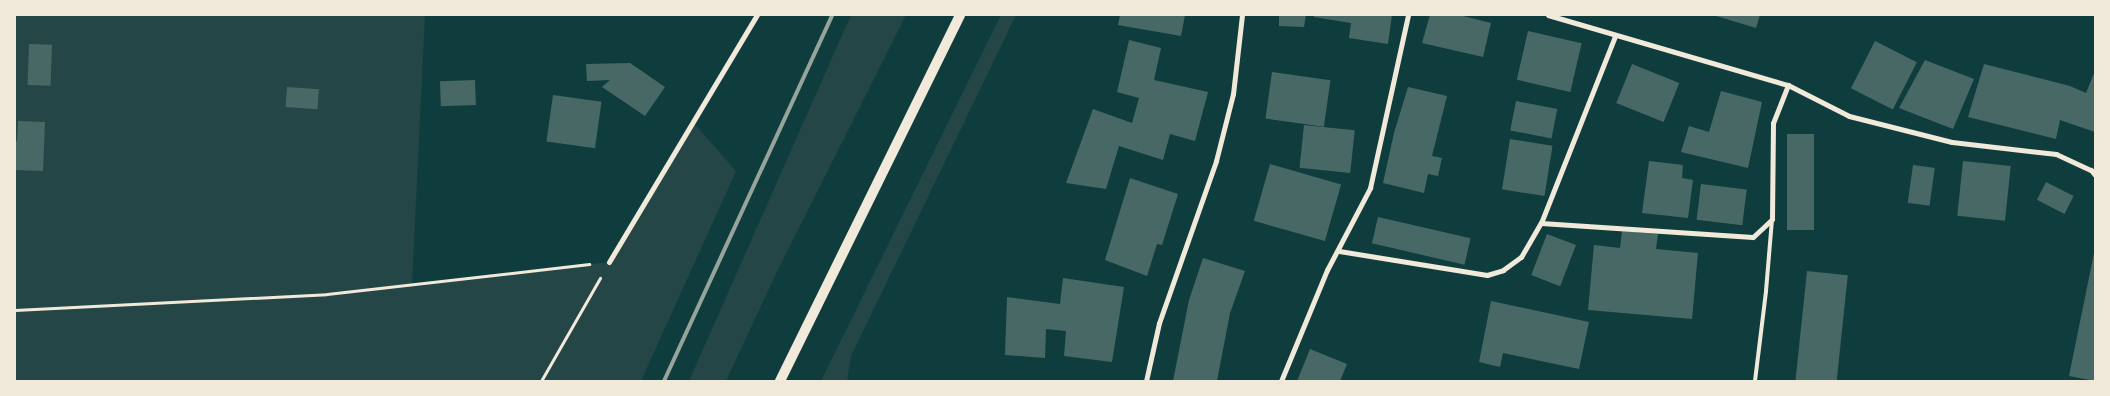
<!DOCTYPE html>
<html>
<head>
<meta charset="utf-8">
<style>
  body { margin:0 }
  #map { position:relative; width:2110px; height:396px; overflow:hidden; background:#0f3d3e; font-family:"Asap Condensed",sans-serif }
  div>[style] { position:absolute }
  .green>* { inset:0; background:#244646 }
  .building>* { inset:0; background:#486865; transform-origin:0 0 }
  .path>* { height:3px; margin:-1.5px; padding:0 1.5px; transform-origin:1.5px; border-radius:1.5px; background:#f1e9da }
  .service>* { height:4px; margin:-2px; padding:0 2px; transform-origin:2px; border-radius:2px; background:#f1e9da }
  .minor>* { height:5px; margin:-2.5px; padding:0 2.5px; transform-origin:2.5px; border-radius:2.5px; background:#f1e9da }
  .secondary>* { height:10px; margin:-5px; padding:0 5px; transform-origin:5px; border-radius:5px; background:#f1e9da }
  .rail>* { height:4px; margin:-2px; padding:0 2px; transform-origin:2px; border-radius:2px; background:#97a49c }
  span { translate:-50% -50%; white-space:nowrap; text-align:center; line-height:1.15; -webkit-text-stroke:4px #f1e9da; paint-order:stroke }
  .frame { position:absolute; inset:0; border:16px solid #f1e9da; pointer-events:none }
</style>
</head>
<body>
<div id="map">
  <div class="green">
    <i style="clip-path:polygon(15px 15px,425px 15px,412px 284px,609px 262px,693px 122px,736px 171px,641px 381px,15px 381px)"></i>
    <i style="clip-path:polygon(851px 15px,906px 15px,775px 276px,726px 381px,689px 381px)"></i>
    <i style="clip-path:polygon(1001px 15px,1016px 15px,851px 356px,847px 381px,821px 381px)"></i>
  </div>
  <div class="building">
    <i style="clip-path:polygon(1120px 15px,1185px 15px,1181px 36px,1118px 25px)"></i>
    <i style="clip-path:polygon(1279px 15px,1306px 15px,1304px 27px,1279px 26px)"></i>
    <i style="clip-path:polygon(1314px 15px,1392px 15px,1388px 44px,1349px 38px,1351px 23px,1314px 17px)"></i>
    <i style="clip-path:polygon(1430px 15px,1459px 15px,1491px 23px,1483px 57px,1422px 43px)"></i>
    <i style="clip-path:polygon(1713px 15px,1760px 15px,1756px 28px)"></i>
    <i style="left:1528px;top:31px;width:55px;height:50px;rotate:13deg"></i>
    <i style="clip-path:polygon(1129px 40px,1161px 48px,1154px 80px,1208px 92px,1195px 141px,1170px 134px,1163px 160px,1119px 146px,1106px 189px,1066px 183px,1093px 109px,1132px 123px,1139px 98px,1117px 92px)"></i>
    <i style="left:1875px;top:41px;width:47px;height:53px;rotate:27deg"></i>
    <i style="left:29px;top:44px;width:23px;height:41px;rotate:2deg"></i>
    <i style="clip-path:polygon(1925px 60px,1974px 79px,1953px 129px,1899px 108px)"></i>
    <i style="clip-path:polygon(630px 63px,665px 87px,645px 116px,602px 87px,610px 80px,587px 81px,586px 64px)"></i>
    <i style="left:1632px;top:64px;width:51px;height:42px;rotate:22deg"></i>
    <i style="clip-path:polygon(1984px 64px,2070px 86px,2086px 93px,2095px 71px,2095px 132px,2060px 120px,2056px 139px,1968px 117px)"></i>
    <i style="left:1272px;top:72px;width:59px;height:47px;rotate:8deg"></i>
    <i style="left:475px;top:80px;width:25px;height:35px;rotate:88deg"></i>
    <i style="left:287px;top:87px;width:32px;height:20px;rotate:4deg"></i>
    <i style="clip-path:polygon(1408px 87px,1447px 96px,1432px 156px,1442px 158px,1438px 176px,1428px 174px,1424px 193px,1383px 183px,1394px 133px)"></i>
    <i style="clip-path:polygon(1721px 91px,1762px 102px,1748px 168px,1681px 152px,1689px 126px,1709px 132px)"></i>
    <i style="left:553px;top:95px;width:49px;height:47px;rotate:8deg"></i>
    <i style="left:1516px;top:101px;width:42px;height:30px;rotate:11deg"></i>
    <i style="clip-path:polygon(18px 121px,45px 122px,43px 171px,15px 170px,15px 141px,17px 141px)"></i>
    <i style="left:1304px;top:125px;width:51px;height:43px;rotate:6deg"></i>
    <i style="left:1787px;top:134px;width:27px;height:96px"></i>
    <i style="left:1510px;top:139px;width:43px;height:51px;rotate:9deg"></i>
    <i style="clip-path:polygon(1649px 161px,1683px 165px,1682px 178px,1693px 180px,1688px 218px,1642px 213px)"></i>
    <i style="left:1963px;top:161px;width:48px;height:55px;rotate:6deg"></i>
    <i style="left:1270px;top:164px;width:74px;height:59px;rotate:16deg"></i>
    <i style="left:1913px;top:165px;width:22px;height:38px;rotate:8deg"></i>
    <i style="clip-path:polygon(1130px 178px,1178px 194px,1162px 245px,1157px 244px,1147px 276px,1105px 260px)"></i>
    <i style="left:2046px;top:182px;width:31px;height:20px;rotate:27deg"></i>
    <i style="left:1701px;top:184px;width:46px;height:36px;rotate:7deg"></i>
    <i style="left:1378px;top:217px;width:95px;height:27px;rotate:13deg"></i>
    <i style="clip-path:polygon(1622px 231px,1658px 234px,1656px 249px,1698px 253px,1692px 319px,1588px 310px,1594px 245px,1620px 248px)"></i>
    <i style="left:1547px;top:234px;width:31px;height:44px;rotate:21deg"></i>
    <i style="clip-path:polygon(2094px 253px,2095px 254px,2095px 381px,2069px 376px)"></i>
    <i style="clip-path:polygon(1203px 258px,1245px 271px,1230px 313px,1217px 381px,1173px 381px,1189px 300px)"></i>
    <i style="left:1807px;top:271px;width:41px;height:111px;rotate:6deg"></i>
    <i style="clip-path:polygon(1063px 278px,1124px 287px,1112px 362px,1064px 356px,1066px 331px,1046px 329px,1045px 358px,1005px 355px,1007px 297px,1060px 304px)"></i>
    <i style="clip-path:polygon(1491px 301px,1589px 322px,1579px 369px,1503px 353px,1500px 367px,1479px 362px)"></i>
    <i style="clip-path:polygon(1310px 349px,1347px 364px,1340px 381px,1297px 381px)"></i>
  </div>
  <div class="path">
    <i style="left:15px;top:310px;width:312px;rotate:-2.9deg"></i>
    <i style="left:327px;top:294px;width:264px;rotate:-6.5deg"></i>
    <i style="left:541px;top:381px;width:119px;rotate:-60.2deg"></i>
  </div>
  <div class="service">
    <i style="left:1755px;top:381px;width:91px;rotate:-83deg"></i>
    <i style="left:1766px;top:291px;width:72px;rotate:-85.2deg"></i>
  </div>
  <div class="minor">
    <i style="left:1548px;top:15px;width:250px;rotate:16.3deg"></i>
    <i style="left:1788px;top:85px;width:68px;rotate:26.9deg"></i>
    <i style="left:1849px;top:116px;width:106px;rotate:14.2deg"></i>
    <i style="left:1952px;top:142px;width:105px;rotate:6.6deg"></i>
    <i style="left:2056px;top:154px;width:38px;rotate:25deg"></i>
    <i style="left:2091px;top:170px;width:6px;rotate:51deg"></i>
    <i style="left:1541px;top:223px;width:201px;rotate:-68.4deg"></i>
    <i style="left:1339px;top:251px;width:150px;rotate:9.2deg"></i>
    <i style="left:1487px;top:275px;width:17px;rotate:-17deg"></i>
    <i style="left:1503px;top:270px;width:22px;rotate:-36deg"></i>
    <i style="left:1521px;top:257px;width:39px;rotate:-60deg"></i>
    <i style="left:1541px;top:223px;width:212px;rotate:3.8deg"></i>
    <i style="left:1753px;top:237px;width:26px;rotate:-43deg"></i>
    <i style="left:1772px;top:219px;width:96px;rotate:-89.4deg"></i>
    <i style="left:1773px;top:123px;width:41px;rotate:-68.5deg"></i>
    <i style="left:609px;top:262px;width:288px;rotate:-59.1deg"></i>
    <i style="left:1146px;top:381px;width:59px;rotate:-77.4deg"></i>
    <i style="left:1159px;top:323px;width:172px;rotate:-70.6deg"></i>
    <i style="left:1216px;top:161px;width:69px;rotate:-75.8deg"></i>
    <i style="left:1233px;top:94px;width:80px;rotate:-83.5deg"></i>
    <i style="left:1281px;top:381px;width:120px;rotate:-67.5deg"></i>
    <i style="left:1327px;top:270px;width:93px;rotate:-62.3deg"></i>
    <i style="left:1370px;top:188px;width:177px;rotate:-77.6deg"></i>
  </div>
  <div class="secondary">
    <i style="left:780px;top:381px;width:408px;rotate:-63.8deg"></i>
  </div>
  <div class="rail">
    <i style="left:664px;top:381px;width:403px;rotate:-65.3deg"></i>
  </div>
  <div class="frame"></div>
</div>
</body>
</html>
